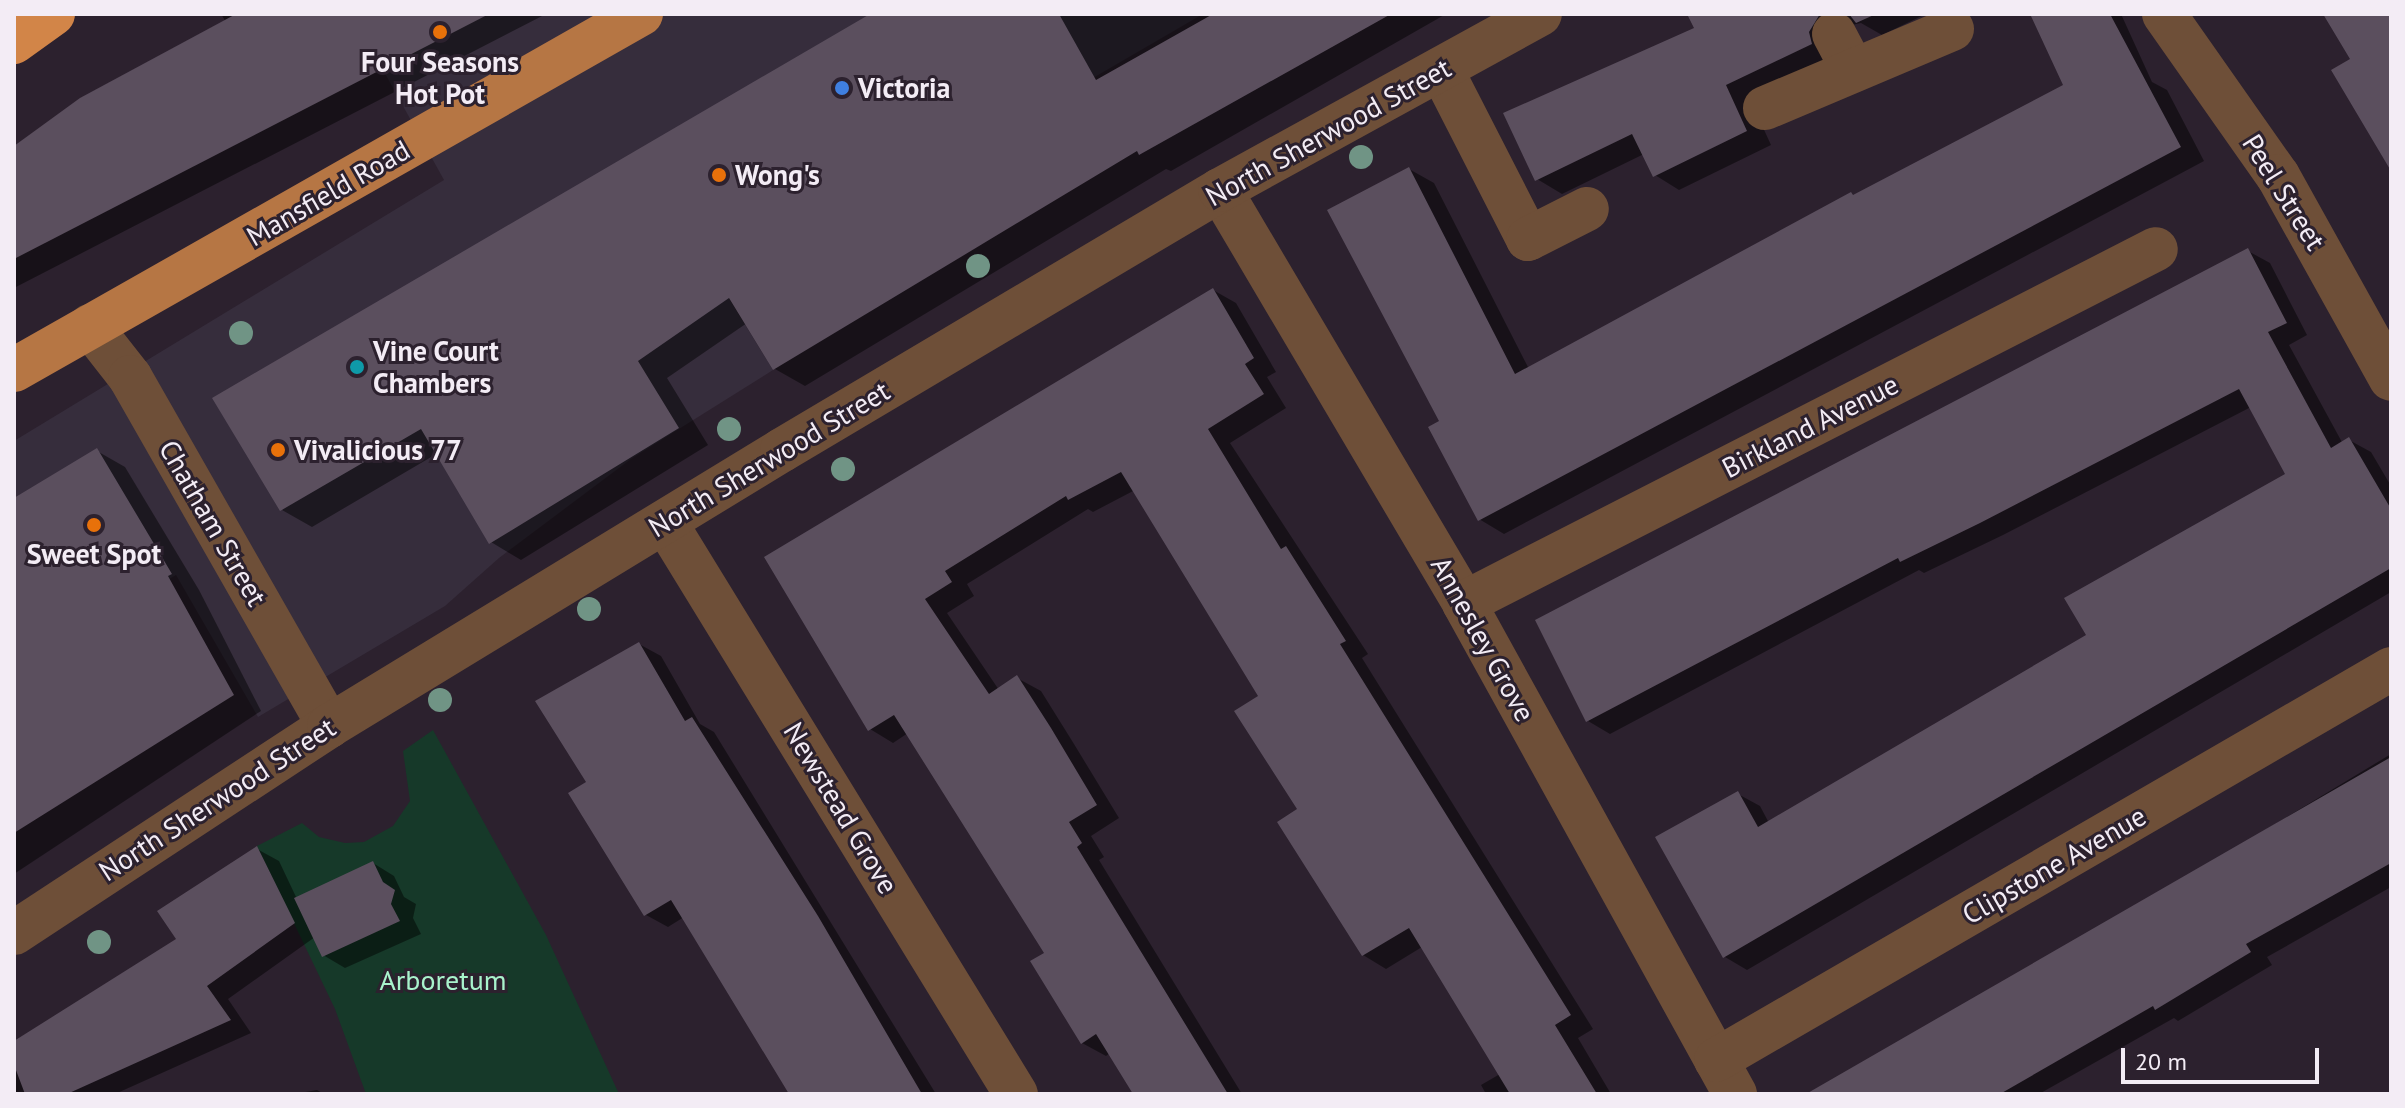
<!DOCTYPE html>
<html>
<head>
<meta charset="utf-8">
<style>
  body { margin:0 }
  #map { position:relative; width:2405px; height:1108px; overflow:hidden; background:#2c212e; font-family:"PT Sans",sans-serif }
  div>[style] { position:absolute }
  .commercial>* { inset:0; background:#362d3c }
  .green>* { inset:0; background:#163929 }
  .shadow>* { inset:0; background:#0007 }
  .building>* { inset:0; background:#5b4f5e }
  .minor>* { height:44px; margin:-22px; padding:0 22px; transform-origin:22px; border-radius:22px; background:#6e4f38 }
  .major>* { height:44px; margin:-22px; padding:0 22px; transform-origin:22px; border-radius:22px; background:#b67644 }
  .highway>* { height:44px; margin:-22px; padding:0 22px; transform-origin:22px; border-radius:22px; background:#d28548 }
  .trees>* { width:24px; height:24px; margin:-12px; border-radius:50%; background:#709485 }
  .dots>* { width:22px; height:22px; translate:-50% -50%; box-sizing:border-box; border:4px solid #2c212e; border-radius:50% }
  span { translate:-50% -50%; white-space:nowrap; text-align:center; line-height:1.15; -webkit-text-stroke:6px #2c212e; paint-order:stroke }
  .poi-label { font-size:28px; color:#f3ecf5; font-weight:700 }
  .left { translate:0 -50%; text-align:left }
  .street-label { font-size:28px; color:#f3ecf5 }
  .park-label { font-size:28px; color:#a8f3cc }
  .frame { position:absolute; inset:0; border:16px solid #f3ecf5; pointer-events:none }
  .scale { position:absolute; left:2121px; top:1048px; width:198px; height:36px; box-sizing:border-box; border:4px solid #f3ecf5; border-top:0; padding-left:10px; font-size:24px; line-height:28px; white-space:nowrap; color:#f3ecf5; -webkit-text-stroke:6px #2c212e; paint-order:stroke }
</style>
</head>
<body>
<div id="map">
  <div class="commercial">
    <i style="clip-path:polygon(352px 14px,1203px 14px,725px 292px,773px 370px,631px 459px,499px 558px,445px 606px,258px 717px,176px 575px,14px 671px,14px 441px,444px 180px)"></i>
  </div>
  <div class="green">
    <i style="clip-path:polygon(433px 730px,546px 935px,619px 1094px,366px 1094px,335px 1009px,257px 846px,302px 823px,319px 837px,345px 843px,364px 842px,393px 826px,410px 801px,403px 751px)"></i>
  </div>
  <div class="shadow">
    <i style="clip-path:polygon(221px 14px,546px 14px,14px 288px,14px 150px,226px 22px)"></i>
    <i style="clip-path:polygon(873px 14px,1446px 14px,1171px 171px,1166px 169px,805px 386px,775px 369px,747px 323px,667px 378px,708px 445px,521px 560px,491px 542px,438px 453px,312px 527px,282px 510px)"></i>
    <i style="clip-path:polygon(1695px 14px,1926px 14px,1882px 35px,1861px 23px,1847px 26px,1836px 58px,1750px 99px,1771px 145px,1679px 190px,1655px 175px,1644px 154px,1562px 194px,1537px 179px,1696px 30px)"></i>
    <i style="clip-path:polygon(2032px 14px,2121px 14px,2152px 82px,2167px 90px,2204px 161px,1504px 534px,1479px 519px,1441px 422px,1409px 169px,1434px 183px,1529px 369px,2066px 86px)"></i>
    <i style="clip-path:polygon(2248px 251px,2270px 263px,2307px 335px,2289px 345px,2343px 444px,2349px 440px,2371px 452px,2391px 486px,2391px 592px,1747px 970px,1725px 957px,1658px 838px,1738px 794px,1760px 806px,1769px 823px,2088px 636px,2288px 475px,2251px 407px,2003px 535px,1924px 573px,1919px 570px,1610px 734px,1588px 721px)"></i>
    <i style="clip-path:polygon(1213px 290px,1236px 303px,1276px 372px,1267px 377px,1286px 408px,1230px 443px,1368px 654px,1362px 658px,1593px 1029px,1578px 1038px,1611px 1094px,1486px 1094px,1481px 1085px,1500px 1074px,1422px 947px,1386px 969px,1363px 955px,1300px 810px,1261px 696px,1135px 490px,1093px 512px,1088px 509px,967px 584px,974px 596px,947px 613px,999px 690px,1017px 678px,1041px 691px,1074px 744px,1119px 818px,1091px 836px,1104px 857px,1099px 860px,1242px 1094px,1136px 1094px,1110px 1053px,1106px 1056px,1082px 1043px,1047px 953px,908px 733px,893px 743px,870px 729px,766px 557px)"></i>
    <i style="clip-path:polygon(97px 451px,125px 467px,199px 590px,261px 711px,14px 874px,14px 501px)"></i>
    <i style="clip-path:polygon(639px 644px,661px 656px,700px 724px,714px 732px,936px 1094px,791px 1094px,684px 917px,668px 927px,646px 915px,589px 782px)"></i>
    <i style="clip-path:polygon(2391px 754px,2391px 887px,2267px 957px,2272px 965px,2178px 1021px,2174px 1018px,2039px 1094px,1809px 1094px,2093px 934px)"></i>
    <i style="clip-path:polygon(257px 849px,279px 861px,297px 899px,373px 863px,394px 876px,404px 897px,416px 904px,413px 918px,421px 934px,345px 968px,323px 955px,315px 937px,228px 999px,251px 1033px,115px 1094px,14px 1094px,14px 1048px,178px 940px)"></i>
    <i style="clip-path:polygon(317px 1090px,324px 1094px,294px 1094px)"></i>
  </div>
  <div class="building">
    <i style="clip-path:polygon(236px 14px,489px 14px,14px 259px,14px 146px,80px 98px)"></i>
    <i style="clip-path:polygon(870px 14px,1059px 14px,1096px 80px,1213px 14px,1391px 14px,1139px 155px,1137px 151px,773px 370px,729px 298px,638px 361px,679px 428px,489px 544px,421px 429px,280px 511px,212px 398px)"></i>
    <i style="clip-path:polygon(1687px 14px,1820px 14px,1809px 32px,1812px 44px,1726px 85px,1747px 131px,1653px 177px,1632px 134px,1535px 181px,1503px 113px,1694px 28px)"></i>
    <i style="clip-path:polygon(1849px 14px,1876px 14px,1856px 23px)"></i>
    <i style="clip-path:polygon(2030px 14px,2110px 14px,2181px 147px,1478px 521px,1428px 427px,1439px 421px,1327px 210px,1409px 167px,1515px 374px,1851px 192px,1853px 195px,2063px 85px)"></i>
    <i style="clip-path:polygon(2323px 14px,2391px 14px,2391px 171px,2331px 70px,2350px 59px)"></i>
    <i style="clip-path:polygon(2248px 248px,2287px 323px,2268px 332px,2331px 448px,2349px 437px,2391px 509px,2391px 568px,1723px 958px,1655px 837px,1738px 791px,1758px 827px,2086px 635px,2064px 598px,2285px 474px,2239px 389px,1980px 523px,1900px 562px,1898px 558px,1586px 722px,1535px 620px)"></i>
    <i style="clip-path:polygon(1213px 288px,1254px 358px,1245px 364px,1264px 394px,1208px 429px,1281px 549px,1286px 546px,1346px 641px,1340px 644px,1571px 1015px,1555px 1025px,1597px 1094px,1510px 1094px,1409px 928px,1362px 956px,1277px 822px,1297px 809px,1234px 711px,1258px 696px,1121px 472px,1068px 500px,1066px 496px,945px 571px,952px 582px,925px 599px,989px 694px,1017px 675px,1051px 728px,1097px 805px,1069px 822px,1082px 843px,1077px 847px,1228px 1094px,1133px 1094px,1096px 1034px,1081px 1044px,1030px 961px,1044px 953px,894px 715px,868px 731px,764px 557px)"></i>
    <i style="clip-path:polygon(97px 448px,172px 574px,168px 576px,234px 695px,14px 833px,14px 498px)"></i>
    <i style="clip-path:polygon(639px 642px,685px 721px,692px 717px,818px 916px,922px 1094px,789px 1094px,671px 900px,644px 916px,568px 793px,586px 782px,535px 701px)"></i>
    <i style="clip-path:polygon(2391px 757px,2391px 863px,2246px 944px,2251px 952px,2155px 1010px,2153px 1006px,2000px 1094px,1806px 1094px)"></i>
    <i style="clip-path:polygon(257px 846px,295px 923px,207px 986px,231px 1020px,67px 1094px,25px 1094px,14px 1065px,14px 1041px,176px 939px,157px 911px)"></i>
    <i style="clip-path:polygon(373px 861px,383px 882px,395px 890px,391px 904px,400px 921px,322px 957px,294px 898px)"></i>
  </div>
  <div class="minor">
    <i style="left:2164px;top:14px;width:198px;rotate:54.9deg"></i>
    <i style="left:2278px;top:176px;width:232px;rotate:60.9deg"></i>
    <i style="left:1834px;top:34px;width:41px;rotate:62.2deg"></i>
    <i style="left:1441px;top:69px;width:191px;rotate:62.9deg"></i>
    <i style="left:1528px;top:239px;width:66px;rotate:-27deg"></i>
    <i style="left:1765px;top:108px;width:203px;rotate:-22.9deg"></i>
    <i style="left:1220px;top:190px;width:480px;rotate:59.4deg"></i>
    <i style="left:1464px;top:603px;width:561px;rotate:61.1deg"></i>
    <i style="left:90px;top:326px;width:65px;rotate:51.9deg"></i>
    <i style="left:130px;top:377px;width:402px;rotate:60.3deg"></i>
    <i style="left:665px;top:522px;width:671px;rotate:58.47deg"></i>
    <i style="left:1464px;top:603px;width:777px;rotate:-27.09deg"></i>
    <i style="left:14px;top:933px;width:377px;rotate:-33.3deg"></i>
    <i style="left:329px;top:726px;width:530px;rotate:-31.35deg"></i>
    <i style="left:782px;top:450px;width:509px;rotate:-30.69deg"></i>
    <i style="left:1220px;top:190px;width:365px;rotate:-28.8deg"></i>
    <i style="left:1716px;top:1060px;width:780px;rotate:-30.08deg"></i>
  </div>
  <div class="major">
    <i style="left:14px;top:370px;width:721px;rotate:-29.59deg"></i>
  </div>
  <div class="highway">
    <i style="left:14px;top:42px;width:48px;rotate:-35.7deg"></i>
  </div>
  <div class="trees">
    <i style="left:1361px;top:157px"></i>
    <i style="left:978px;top:266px"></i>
    <i style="left:241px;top:333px"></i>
    <i style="left:729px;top:429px"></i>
    <i style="left:843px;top:469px"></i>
    <i style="left:589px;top:609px"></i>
    <i style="left:440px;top:700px"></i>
    <i style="left:99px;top:942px"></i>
  </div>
  <div class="dots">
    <i style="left:440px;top:32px;background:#e8710a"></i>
    <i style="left:842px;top:88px;background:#3f7fe0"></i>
    <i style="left:719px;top:175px;background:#e8710a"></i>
    <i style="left:357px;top:367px;background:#0f9aa8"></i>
    <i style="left:278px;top:450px;background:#e8710a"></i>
    <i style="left:94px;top:525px;background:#e8710a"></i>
  </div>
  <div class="poi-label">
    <span style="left:440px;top:78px">Four Seasons<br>Hot Pot</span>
    <span class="left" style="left:858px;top:88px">Victoria</span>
    <span class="left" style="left:735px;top:175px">Wong's</span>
    <span class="left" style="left:373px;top:367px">Vine Court<br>Chambers</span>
    <span class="left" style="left:294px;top:450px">Vivalicious 77</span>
    <span style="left:94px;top:554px">Sweet Spot</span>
  </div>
  <div class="street-label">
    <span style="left:1328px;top:132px;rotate:-29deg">North Sherwood Street</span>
    <span style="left:2284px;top:192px;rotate:58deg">Peel Street</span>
    <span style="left:328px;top:193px;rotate:-30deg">Mansfield Road</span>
    <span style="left:1810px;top:426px;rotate:-27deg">Birkland Avenue</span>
    <span style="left:769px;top:459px;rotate:-31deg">North Sherwood Street</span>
    <span style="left:213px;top:523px;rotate:60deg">Chatham Street</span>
    <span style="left:1483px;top:639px;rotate:61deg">Annesley Grove</span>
    <span style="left:217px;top:799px;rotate:-33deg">North Sherwood Street</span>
    <span style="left:841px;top:808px;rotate:59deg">Newstead Grove</span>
    <span style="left:2054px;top:865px;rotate:-30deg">Clipstone Avenue</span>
  </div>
  <div class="park-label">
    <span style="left:443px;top:980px">Arboretum</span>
  </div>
  <div class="frame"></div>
  <div class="scale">20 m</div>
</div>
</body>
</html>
